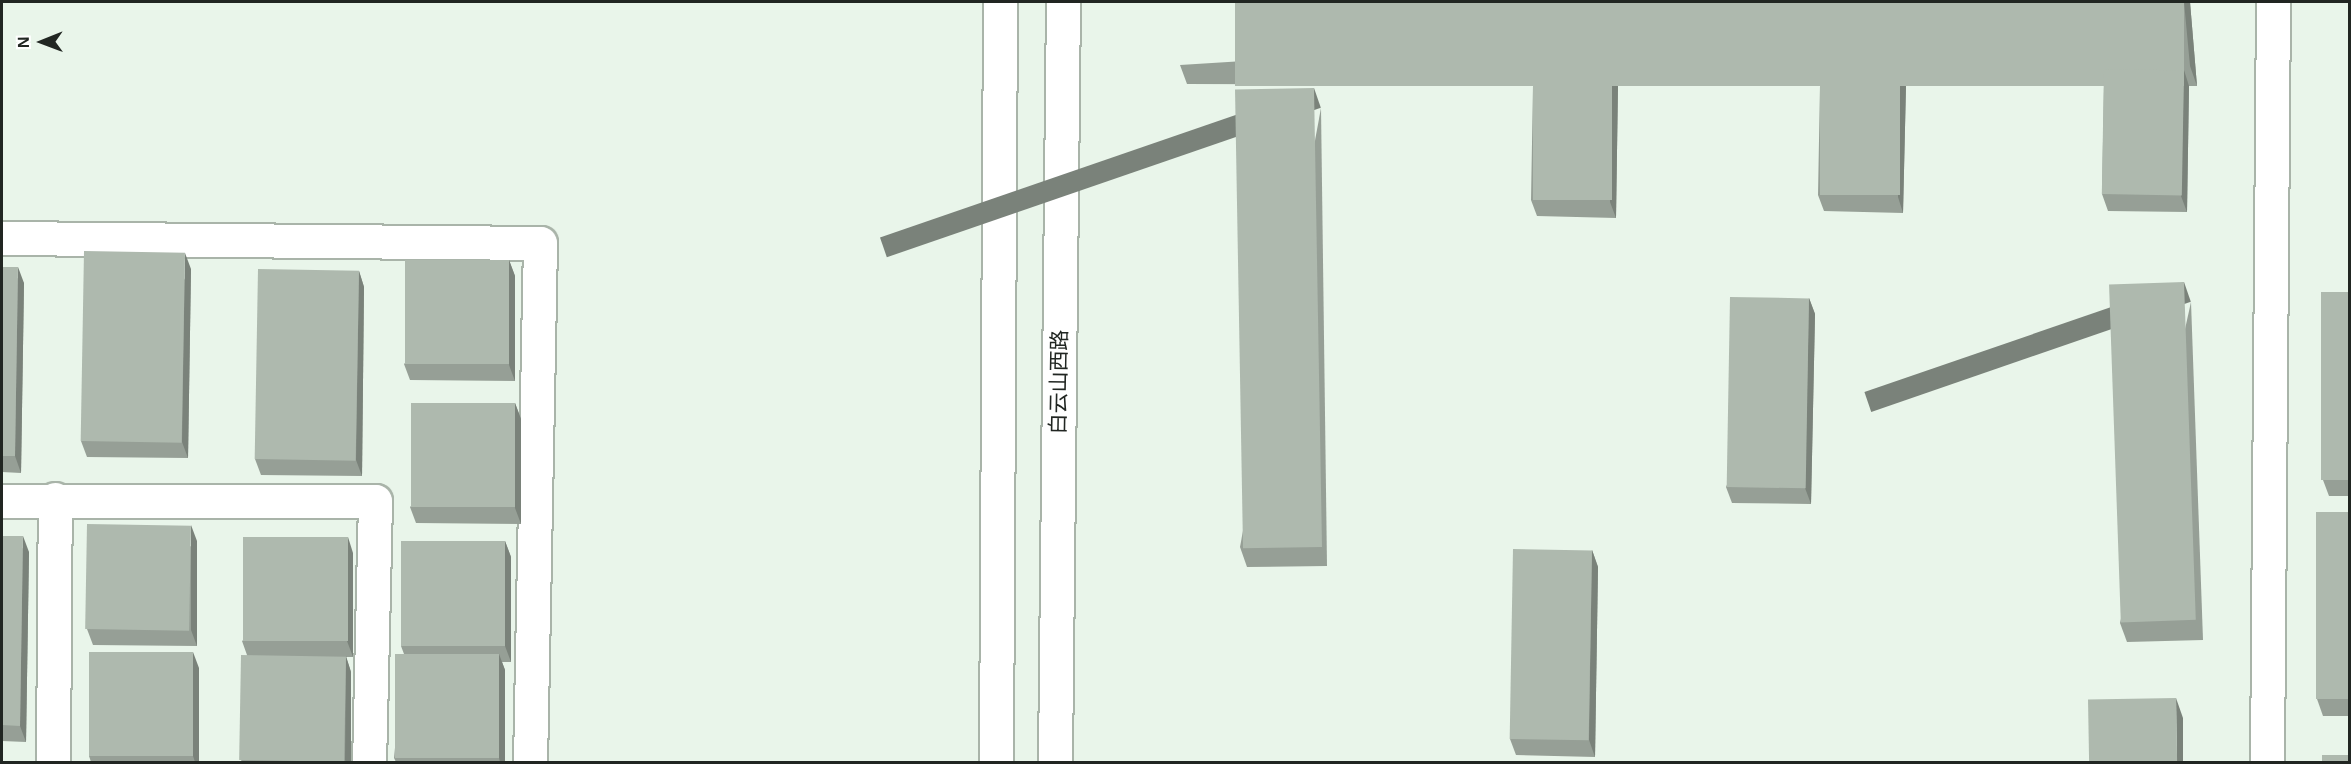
<!DOCTYPE html>
<html>
<head>
<meta charset="utf-8">
<style>
  body { margin:0 }
  #map { position:relative; width:2351px; height:764px; overflow:hidden; background:#e9f5ea; font-family:Arial,"Noto Sans SC",sans-serif }
  div>[style] { position:absolute }
  .roads { filter:drop-shadow(2px 0 #a9b4a9) drop-shadow(-2px 0 #a9b4a9) drop-shadow(0 2px #a9b4a9) drop-shadow(0 -2px #a9b4a9) }
  .minor>* { height:33px; margin:-16.5px; padding:0 16.5px; transform-origin:16.5px; border-radius:16.5px; background:#fff }
  .secondary>* { height:33px; margin:-16.5px; padding:0 16.5px; transform-origin:16.5px; border-radius:16.5px; background:#fff }
  .wall>* { inset:0; background:#969f96 }
  .shaded-wall>* { inset:0; background:#7a827a; transform-origin:0 0 }
  .building>* { inset:0; background:#aeb9ae; transform-origin:0 0 }
  span { translate:-50% -50%; white-space:nowrap; text-align:center; line-height:1.15; -webkit-text-stroke:4.5px #fff; paint-order:stroke }
  .street-label { font-size:21px; color:#212622 }
  .frame { position:absolute; inset:0; border:3px solid #212622; pointer-events:none }
  .north { position:absolute; left:12px; top:12px; width:60px; height:60px; -webkit-text-stroke:4px #fff; paint-order:stroke; rotate:269deg; font-size:16px; font-weight:700; line-height:24px; text-align:center; color:#212622 }
  .north::after { content:''; display:block; margin:auto; width:21px; height:27px; background:#212622; clip-path:polygon(50% 0,100% 100%,50% 72%,0 100%) }
</style>
</head>
<body>
<div id="map">
  <div class="roads">
    <div class="minor">
      <i style="left:2px;top:238px;width:538px;rotate:0.53deg"></i>
      <i style="left:540px;top:243px;width:519px;rotate:91.1deg"></i>
      <i style="left:2px;top:501px;width:373px"></i>
      <i style="left:375px;top:501px;width:261px;rotate:91.3deg"></i>
      <i style="left:53px;top:762px;width:263px;rotate:-89.6deg"></i>
      <i style="left:2267px;top:762px;width:760px;rotate:-89.55deg"></i>
    </div>
    <div class="secondary">
      <i style="left:996px;top:762px;width:760px;rotate:-89.7deg"></i>
      <i style="left:1055px;top:762px;width:760px;rotate:-89.4deg"></i>
    </div>
  </div>
  <div class="wall">
    <i style="clip-path:polygon(2190px 2px,2197px 86px,2189px 86px,2187px 212px,2108px 211px,2102px 194px,2104px 86px,1906px 85px,1903px 213px,1824px 211px,1818px 195px,1820px 85px,1618px 85px,1616px 218px,1537px 216px,1531px 200px,1533px 85px,1187px 84px,1180px 65px)"></i>
    <i style="clip-path:polygon(1321px 108px,1327px 566px,1247px 567px,1240px 547px)"></i>
    <i style="clip-path:polygon(509px 260px,515px 276px,515px 381px,410px 380px,404px 364px)"></i>
    <i style="clip-path:polygon(2px 267px,24px 283px,21px 473px,2px 472px)"></i>
    <i style="clip-path:polygon(191px 269px,188px 458px,87px 457px,81px 441px)"></i>
    <i style="clip-path:polygon(359px 271px,364px 287px,362px 476px,261px 475px,255px 459px)"></i>
    <i style="clip-path:polygon(2349px 292px,2349px 496px,2329px 496px,2323px 480px)"></i>
    <i style="clip-path:polygon(1809px 298px,1815px 314px,1811px 504px,1732px 503px,1726px 487px)"></i>
    <i style="clip-path:polygon(2191px 302px,2203px 640px,2127px 642px,2120px 623px)"></i>
    <i style="clip-path:polygon(515px 403px,521px 419px,521px 524px,416px 523px,410px 507px)"></i>
    <i style="clip-path:polygon(2349px 512px,2349px 716px,2323px 716px,2317px 699px)"></i>
    <i style="clip-path:polygon(2px 536px,29px 552px,26px 742px,2px 741px)"></i>
    <i style="clip-path:polygon(197px 541px,197px 646px,93px 645px,87px 629px)"></i>
    <i style="clip-path:polygon(505px 541px,511px 557px,511px 662px,502px 662px,505px 670px,505px 762px,396px 762px,394px 758px,404px 654px,401px 646px)"></i>
    <i style="clip-path:polygon(1592px 550px,1598px 567px,1595px 757px,1516px 755px,1510px 739px)"></i>
    <i style="clip-path:polygon(353px 553px,353px 657px,346px 657px,351px 672px,351px 762px,242px 762px,241px 760px,247px 655px,242px 641px)"></i>
    <i style="clip-path:polygon(199px 668px,199px 762px,91px 762px,89px 756px)"></i>
  </div>
  <div class="shaded-wall">
    <i style="clip-path:polygon(2184px 2px,2190px 2px,2197px 86px,2190px 66px)"></i>
    <i style="clip-path:polygon(1612px 69px,1618px 85px,1616px 218px,1610px 202px)"></i>
    <i style="clip-path:polygon(1900px 69px,1906px 85px,1903px 213px,1898px 197px)"></i>
    <i style="clip-path:polygon(2184px 70px,2189px 86px,2187px 212px,2181px 196px)"></i>
    <i style="left:1314px;top:88px;width:21px;height:459px;rotate:71deg"></i>
    <i style="clip-path:polygon(185px 253px,191px 269px,188px 458px,182px 442px)"></i>
    <i style="clip-path:polygon(509px 260px,515px 276px,515px 381px,509px 365px)"></i>
    <i style="clip-path:polygon(18px 267px,24px 283px,21px 473px,15px 456px)"></i>
    <i style="clip-path:polygon(359px 271px,364px 287px,362px 476px,356px 460px)"></i>
    <i style="left:2184px;top:282px;width:21px;height:338px;rotate:71deg"></i>
    <i style="clip-path:polygon(1809px 298px,1815px 314px,1811px 504px,1805px 488px)"></i>
    <i style="clip-path:polygon(515px 403px,521px 419px,521px 524px,515px 508px)"></i>
    <i style="clip-path:polygon(191px 525px,197px 541px,197px 646px,191px 630px)"></i>
    <i style="clip-path:polygon(23px 536px,29px 552px,26px 742px,20px 726px)"></i>
    <i style="clip-path:polygon(348px 537px,353px 553px,353px 657px,347px 641px)"></i>
    <i style="clip-path:polygon(505px 541px,511px 557px,511px 662px,505px 646px)"></i>
    <i style="clip-path:polygon(1592px 550px,1598px 567px,1595px 757px,1589px 740px)"></i>
    <i style="clip-path:polygon(193px 652px,199px 668px,199px 762px,195px 762px,193px 756px)"></i>
    <i style="clip-path:polygon(499px 654px,505px 670px,505px 762px,500px 762px,499px 758px)"></i>
    <i style="clip-path:polygon(346px 656px,351px 672px,351px 762px,346px 762px,345px 760px)"></i>
    <i style="clip-path:polygon(2176px 698px,2183px 718px,2183px 762px,2177px 762px)"></i>
  </div>
  <div class="building">
    <i style="left:1235px;top:2px;width:949px;height:84px"></i>
    <i style="left:1533px;top:69px;width:79px;height:131px"></i>
    <i style="left:1820px;top:69px;width:80px;height:126px"></i>
    <i style="left:2104px;top:69px;width:80px;height:125px;rotate:1deg"></i>
    <i style="left:1314px;top:88px;width:459px;height:79px;rotate:89deg"></i>
    <i style="left:84px;top:251px;width:101px;height:190px;rotate:1deg"></i>
    <i style="left:405px;top:260px;width:104px;height:104px"></i>
    <i style="clip-path:polygon(2px 267px,18px 267px,15px 456px,2px 456px)"></i>
    <i style="left:258px;top:269px;width:101px;height:190px;rotate:1deg"></i>
    <i style="left:2184px;top:282px;width:338px;height:75px;rotate:88deg"></i>
    <i style="left:2321px;top:292px;width:28px;height:188px"></i>
    <i style="left:1730px;top:297px;width:79px;height:190px;rotate:1deg"></i>
    <i style="left:411px;top:403px;width:104px;height:104px"></i>
    <i style="left:2316px;top:512px;width:33px;height:187px"></i>
    <i style="left:87px;top:524px;width:104px;height:105px;rotate:1deg"></i>
    <i style="clip-path:polygon(2px 536px,23px 536px,20px 726px,2px 725px)"></i>
    <i style="left:243px;top:537px;width:105px;height:104px"></i>
    <i style="left:401px;top:541px;width:104px;height:105px"></i>
    <i style="left:1513px;top:549px;width:79px;height:190px;rotate:1deg"></i>
    <i style="left:89px;top:652px;width:104px;height:104px"></i>
    <i style="left:395px;top:654px;width:104px;height:104px"></i>
    <i style="left:241px;top:655px;width:105px;height:105px;rotate:1deg"></i>
    <i style="left:2176px;top:698px;width:64px;height:88px;rotate:89deg"></i>
    <i style="left:2322px;top:755px;width:27px;height:7px"></i>
    <i style="clip-path:polygon(1792px 761px,1792px 762px,1741px 762px)"></i>
  </div>
  <div class="street-label">
    <span style="left:1059px;top:382px;rotate:-89deg">白云山西路</span>
  </div>
  <div class="frame"></div>
  <div class="north">N</div>
</div>
</body>
</html>
